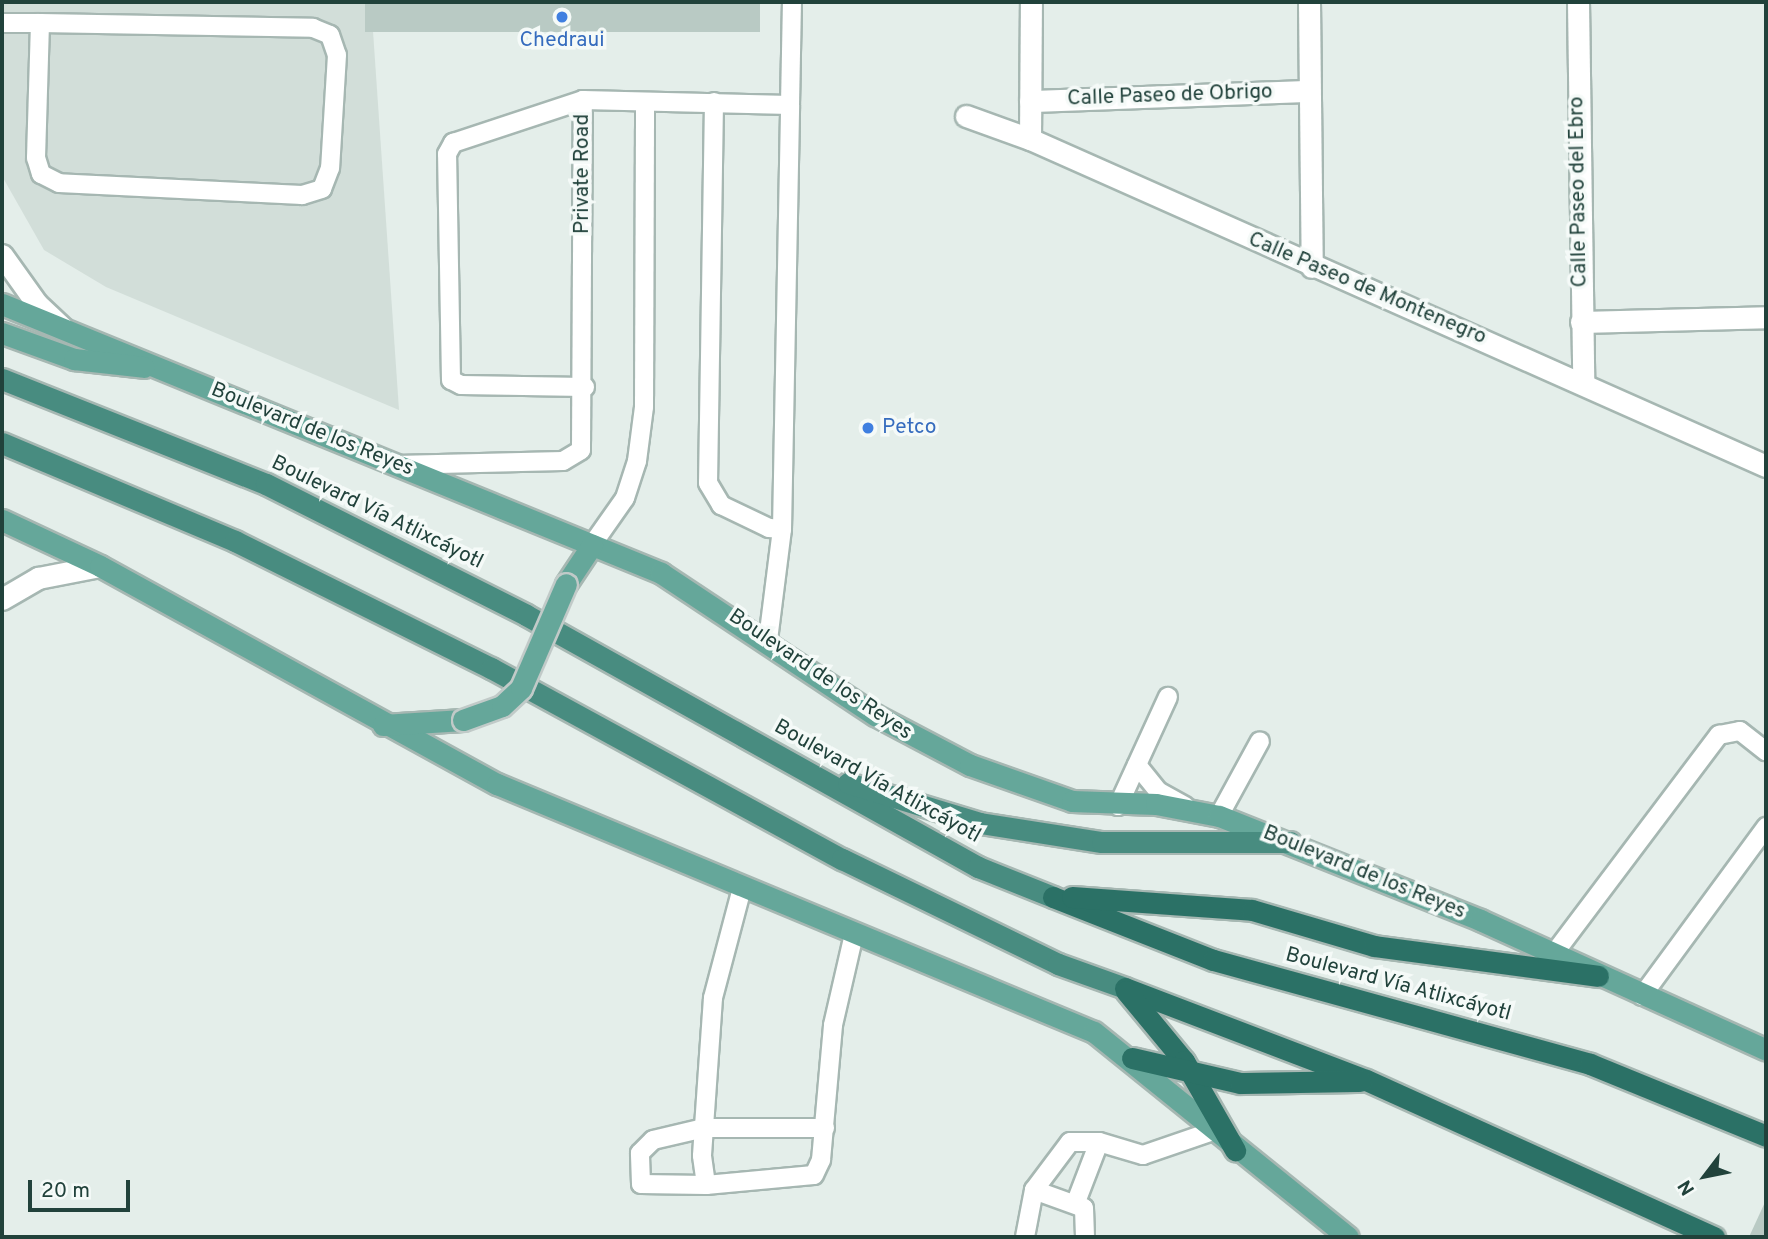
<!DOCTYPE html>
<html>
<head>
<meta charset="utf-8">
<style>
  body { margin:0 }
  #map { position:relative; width:1768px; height:1239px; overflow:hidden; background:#e4eeea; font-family:Overpass,sans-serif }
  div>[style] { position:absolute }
  .built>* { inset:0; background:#d2ded9 }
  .building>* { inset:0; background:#b9cac4; transform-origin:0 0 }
  .roads { filter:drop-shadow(2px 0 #a6b7b2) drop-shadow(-2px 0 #a6b7b2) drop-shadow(0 2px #a6b7b2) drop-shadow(0 -2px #a6b7b2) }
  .service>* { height:18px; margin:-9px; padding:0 9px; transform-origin:9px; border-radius:9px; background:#fff }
  .minor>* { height:21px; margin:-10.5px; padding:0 10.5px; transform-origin:10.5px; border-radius:10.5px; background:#fff }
  .secondary>* { height:21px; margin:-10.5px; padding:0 10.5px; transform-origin:10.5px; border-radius:10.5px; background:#fff }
  .primary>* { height:21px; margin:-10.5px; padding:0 10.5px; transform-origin:10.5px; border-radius:10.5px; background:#65a79a }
  .trunk>* { height:21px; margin:-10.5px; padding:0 10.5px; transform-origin:10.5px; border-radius:10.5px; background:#488c80 }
  .motorway>* { height:21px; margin:-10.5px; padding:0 10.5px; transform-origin:10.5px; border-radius:10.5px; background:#2b7166 }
  .bridges { filter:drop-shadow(2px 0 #c1cac8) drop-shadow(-2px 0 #c1cac8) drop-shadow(0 2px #c1cac8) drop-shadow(0 -2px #c1cac8) }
  .primary-bridge>* { height:21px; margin:-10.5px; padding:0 10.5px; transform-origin:10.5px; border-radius:10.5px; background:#65a79a }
  .dots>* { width:19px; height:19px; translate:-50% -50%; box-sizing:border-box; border:4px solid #f5faf8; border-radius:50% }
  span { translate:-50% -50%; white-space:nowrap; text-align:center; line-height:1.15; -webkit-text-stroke:7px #f5faf8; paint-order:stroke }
  .shop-label { font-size:21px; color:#366cbe }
  .left { translate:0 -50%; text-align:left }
  .street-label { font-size:21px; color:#21423b }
  .frame { position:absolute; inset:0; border:4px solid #21423b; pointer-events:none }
  .north { position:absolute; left:1670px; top:1141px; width:70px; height:70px; -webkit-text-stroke:5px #f5faf8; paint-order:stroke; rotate:238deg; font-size:19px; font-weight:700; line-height:28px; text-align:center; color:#21423b }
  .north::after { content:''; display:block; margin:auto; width:24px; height:32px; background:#21423b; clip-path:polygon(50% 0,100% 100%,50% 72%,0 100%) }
  .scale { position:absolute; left:28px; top:1180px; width:102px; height:32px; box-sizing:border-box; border:4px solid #21423b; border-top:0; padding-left:9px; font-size:21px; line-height:24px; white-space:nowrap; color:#21423b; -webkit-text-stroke:5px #f5faf8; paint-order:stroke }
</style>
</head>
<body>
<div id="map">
  <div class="built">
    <i style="clip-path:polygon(2px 2px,371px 2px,399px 410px,106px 287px,44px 250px,2px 176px)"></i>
  </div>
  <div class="building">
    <i style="left:365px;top:2px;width:395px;height:30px"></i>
    <i style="clip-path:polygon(1766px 1200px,1766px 1237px,1749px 1237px)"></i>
  </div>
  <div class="roads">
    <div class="service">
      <i style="left:2px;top:23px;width:38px"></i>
      <i style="left:40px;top:23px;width:273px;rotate:1deg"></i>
      <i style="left:313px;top:28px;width:18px;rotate:22deg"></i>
      <i style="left:330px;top:35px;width:21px;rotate:71deg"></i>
      <i style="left:337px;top:55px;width:113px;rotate:93.5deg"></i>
      <i style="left:330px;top:168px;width:22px;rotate:111deg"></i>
      <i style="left:322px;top:189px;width:21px;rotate:163deg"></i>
      <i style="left:302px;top:195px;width:243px;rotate:-177.2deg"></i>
      <i style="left:59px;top:183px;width:20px;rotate:-153deg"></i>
      <i style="left:41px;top:174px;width:17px;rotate:-107deg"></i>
      <i style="left:36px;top:158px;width:135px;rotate:-88.3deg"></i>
      <i style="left:714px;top:102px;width:381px;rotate:90.9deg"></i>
      <i style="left:708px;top:483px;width:26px;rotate:59deg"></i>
      <i style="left:721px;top:505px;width:53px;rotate:25.6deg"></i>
      <i style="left:769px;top:528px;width:13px;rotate:4deg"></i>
      <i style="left:585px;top:387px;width:124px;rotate:-179.1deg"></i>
      <i style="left:461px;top:385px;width:11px;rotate:-153deg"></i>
      <i style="left:451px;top:380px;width:226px;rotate:-91deg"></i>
      <i style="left:447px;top:154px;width:13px;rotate:-61deg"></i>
      <i style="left:453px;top:143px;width:137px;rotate:-18.3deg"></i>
      <i style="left:583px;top:100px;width:207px;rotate:1.4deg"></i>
      <i style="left:790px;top:105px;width:103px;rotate:-88.9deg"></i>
      <i style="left:396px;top:465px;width:167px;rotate:-1.4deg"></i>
      <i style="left:563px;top:461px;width:21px;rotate:-31deg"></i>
      <i style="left:581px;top:450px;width:350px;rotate:-89.7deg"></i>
      <i style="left:592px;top:545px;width:57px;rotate:-54.9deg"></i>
      <i style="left:625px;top:498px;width:39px;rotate:-72deg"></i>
      <i style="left:637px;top:461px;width:54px;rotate:-82.6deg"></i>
      <i style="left:644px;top:407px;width:303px;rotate:-89.8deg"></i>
      <i style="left:768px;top:640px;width:112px;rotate:-82.8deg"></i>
      <i style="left:782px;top:529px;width:424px;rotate:-88.9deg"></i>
      <i style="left:1137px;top:765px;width:33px;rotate:51deg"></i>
      <i style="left:1158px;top:791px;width:31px;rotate:29deg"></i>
      <i style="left:1118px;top:806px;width:120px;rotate:-65.4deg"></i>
      <i style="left:1219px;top:816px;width:85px;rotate:-61.3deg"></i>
      <i style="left:742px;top:888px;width:114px;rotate:104.8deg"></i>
      <i style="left:713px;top:998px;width:158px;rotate:94deg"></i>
      <i style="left:702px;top:1156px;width:29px;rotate:82deg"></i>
      <i style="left:706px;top:1185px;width:108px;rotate:-5.3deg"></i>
      <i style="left:814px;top:1175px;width:17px;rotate:-65deg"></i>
      <i style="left:821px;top:1160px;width:136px;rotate:-84.9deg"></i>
      <i style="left:833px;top:1025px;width:93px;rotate:-77deg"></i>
      <i style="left:1553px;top:955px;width:276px;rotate:-53deg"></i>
      <i style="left:1719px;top:735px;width:21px;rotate:-11deg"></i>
      <i style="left:1740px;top:731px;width:33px;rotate:38deg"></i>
      <i style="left:1642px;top:996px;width:210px;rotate:-53.7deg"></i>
      <i style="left:706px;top:1185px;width:65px;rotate:-179.1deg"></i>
      <i style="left:641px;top:1184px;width:31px;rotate:-92deg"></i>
      <i style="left:640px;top:1153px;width:18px;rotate:-45deg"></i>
      <i style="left:653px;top:1140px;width:52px;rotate:-13.2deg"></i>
      <i style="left:704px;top:1128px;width:121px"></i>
      <i style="left:1034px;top:1190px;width:53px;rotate:19.8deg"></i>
      <i style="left:1084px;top:1208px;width:29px;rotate:88deg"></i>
      <i style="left:1076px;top:1202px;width:64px;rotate:-69deg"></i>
      <i style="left:1025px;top:1237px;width:48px;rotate:-79.2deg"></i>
      <i style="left:1034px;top:1190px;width:60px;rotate:-53.1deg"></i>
      <i style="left:1070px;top:1142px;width:29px"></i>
      <i style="left:1099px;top:1142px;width:46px;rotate:16.5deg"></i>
      <i style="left:1143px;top:1155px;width:74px;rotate:-18.9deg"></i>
    </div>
    <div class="minor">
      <i style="left:1309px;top:2px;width:265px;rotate:89.4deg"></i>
      <i style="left:1578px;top:2px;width:380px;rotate:89.2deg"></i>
      <i style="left:1030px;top:101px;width:279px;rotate:-2.1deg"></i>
      <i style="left:966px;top:116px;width:68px;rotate:19.8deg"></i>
      <i style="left:1030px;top:139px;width:805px;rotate:23.96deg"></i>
      <i style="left:1030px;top:139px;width:137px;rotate:-89.6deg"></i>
      <i style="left:1581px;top:322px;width:185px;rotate:-1.5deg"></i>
      <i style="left:2px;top:599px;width:42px;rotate:-30.3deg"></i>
      <i style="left:38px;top:578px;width:63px;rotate:-11deg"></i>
    </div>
    <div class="secondary">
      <i style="left:2px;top:255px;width:60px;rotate:54.5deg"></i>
      <i style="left:37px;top:304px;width:35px;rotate:43deg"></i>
    </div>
    <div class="primary">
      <i style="left:2px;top:304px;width:712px;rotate:22.2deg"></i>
      <i style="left:661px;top:573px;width:257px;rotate:33.6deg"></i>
      <i style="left:875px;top:715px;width:107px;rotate:27.8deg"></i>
      <i style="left:970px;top:765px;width:108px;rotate:19.4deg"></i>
      <i style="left:1072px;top:801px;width:84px;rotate:2deg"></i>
      <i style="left:1156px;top:804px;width:64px;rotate:10.8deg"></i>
      <i style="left:1219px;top:816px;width:281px;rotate:21.7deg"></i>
      <i style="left:1480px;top:920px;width:314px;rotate:24.4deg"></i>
      <i style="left:2px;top:333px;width:77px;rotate:19.9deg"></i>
      <i style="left:74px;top:359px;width:70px;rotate:6.5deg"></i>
      <i style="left:2px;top:520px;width:108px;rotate:25.1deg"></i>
      <i style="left:100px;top:566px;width:453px;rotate:28.8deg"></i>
      <i style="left:497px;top:784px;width:646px;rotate:22.56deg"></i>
      <i style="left:1094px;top:1032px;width:326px;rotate:38.9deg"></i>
      <i style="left:566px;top:584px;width:47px;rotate:-56.3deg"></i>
      <i style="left:383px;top:725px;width:80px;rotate:-3.6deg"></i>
    </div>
    <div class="trunk">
      <i style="left:2px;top:379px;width:284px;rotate:21.7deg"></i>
      <i style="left:266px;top:484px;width:291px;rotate:26.7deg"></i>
      <i style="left:526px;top:615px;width:518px;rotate:29.14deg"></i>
      <i style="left:978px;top:867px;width:81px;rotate:21.8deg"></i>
      <i style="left:2px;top:443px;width:253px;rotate:22.8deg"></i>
      <i style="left:235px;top:541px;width:286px;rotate:26.4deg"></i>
      <i style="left:491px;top:668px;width:400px;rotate:28.6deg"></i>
      <i style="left:842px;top:859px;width:240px;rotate:25.9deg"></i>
      <i style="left:1058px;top:964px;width:71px;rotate:19.7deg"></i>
      <i style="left:848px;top:783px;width:138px;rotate:16.9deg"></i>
      <i style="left:980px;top:823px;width:123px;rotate:8.9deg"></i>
      <i style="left:1102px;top:842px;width:188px"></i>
    </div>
    <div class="motorway">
      <i style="left:1053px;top:897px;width:172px;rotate:21.5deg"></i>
      <i style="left:1213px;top:960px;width:391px;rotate:15.4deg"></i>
      <i style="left:1590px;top:1064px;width:190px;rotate:22.2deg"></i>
      <i style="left:1072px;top:897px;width:180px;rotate:4.1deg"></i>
      <i style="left:1252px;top:910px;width:127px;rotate:16.4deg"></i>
      <i style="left:1374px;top:946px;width:226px;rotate:7.6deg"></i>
      <i style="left:1125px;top:988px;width:258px;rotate:20.9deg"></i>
      <i style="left:1366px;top:1080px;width:382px;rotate:24.3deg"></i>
      <i style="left:1126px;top:991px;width:91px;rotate:50.4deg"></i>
      <i style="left:1184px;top:1061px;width:103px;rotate:60.2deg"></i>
      <i style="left:1132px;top:1058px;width:111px;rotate:13deg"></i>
      <i style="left:1240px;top:1083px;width:120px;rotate:-1deg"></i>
    </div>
  </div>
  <div class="bridges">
    <div class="primary-bridge">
      <i style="left:463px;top:720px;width:41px;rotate:-19.7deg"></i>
      <i style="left:502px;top:706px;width:26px;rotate:-43deg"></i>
      <i style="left:521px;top:688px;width:113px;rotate:-66.6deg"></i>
    </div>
  </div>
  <div class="dots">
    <i style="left:562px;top:17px;background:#3f7fe0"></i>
    <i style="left:868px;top:428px;background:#3f7fe0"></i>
  </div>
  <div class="shop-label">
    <span style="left:562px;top:41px">Chedraui</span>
    <span class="left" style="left:882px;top:428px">Petco</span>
  </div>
  <div class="street-label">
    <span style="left:1170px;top:96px;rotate:-2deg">Calle Paseo de Obrigo</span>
    <span style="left:583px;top:174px;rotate:-90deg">Private Road</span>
    <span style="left:1579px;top:192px;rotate:-91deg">Calle Paseo del Ebro</span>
    <span style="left:1367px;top:289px;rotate:23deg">Calle Paseo de Montenegro</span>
    <span style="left:312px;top:430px;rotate:22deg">Boulevard de los Reyes</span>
    <span style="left:377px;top:513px;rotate:26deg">Boulevard Vía Atlixcáyotl</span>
    <span style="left:820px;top:675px;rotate:34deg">Boulevard de los Reyes</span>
    <span style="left:877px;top:782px;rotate:29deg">Boulevard Vía Atlixcáyotl</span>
    <span style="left:1364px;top:873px;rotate:22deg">Boulevard de los Reyes</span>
    <span style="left:1398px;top:985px;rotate:15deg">Boulevard Vía Atlixcáyotl</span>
  </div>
  <div class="frame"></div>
  <div class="north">N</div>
  <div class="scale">20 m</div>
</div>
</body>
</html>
